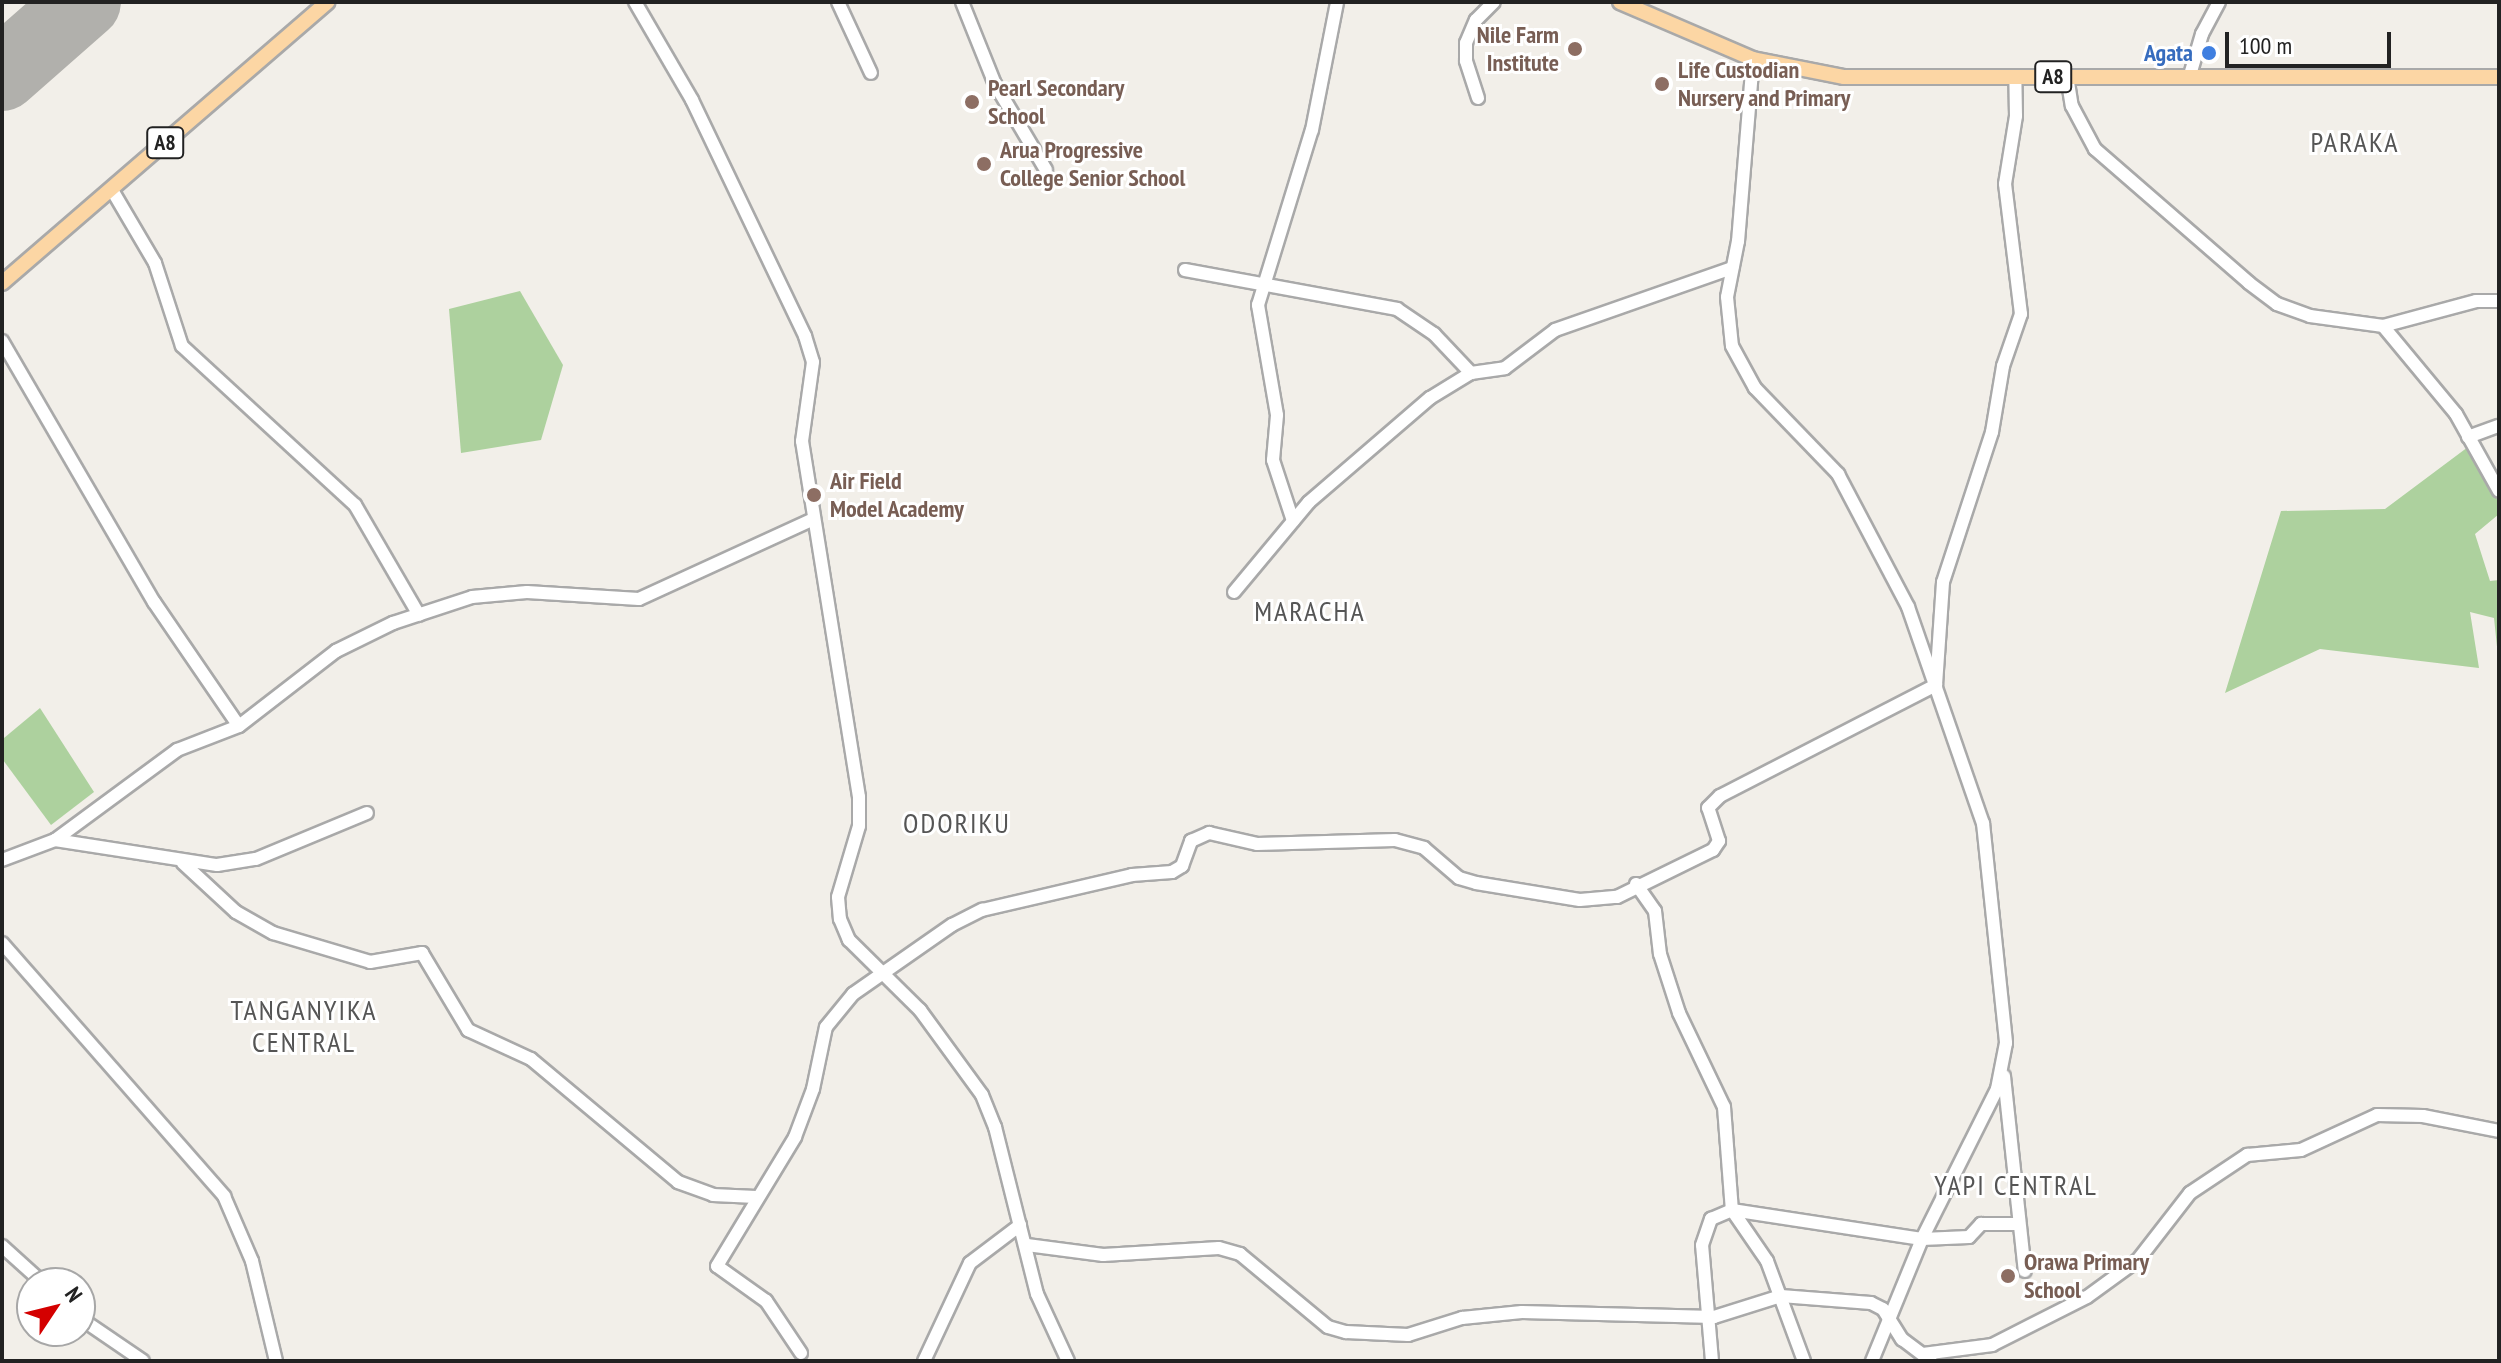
<!DOCTYPE html>
<html>
<head>
<meta charset="utf-8">
<style>
  body { margin:0 }
  #map { position:relative; width:2501px; height:1363px; overflow:hidden; background:#f2efe9; font-family:"PT Sans Narrow",sans-serif }
  div>[style] { position:absolute }
  .forest>* { inset:0; background:#add19e }
  .runway>* { height:74px; margin:-37px; padding:0 37px; transform-origin:37px; border-radius:37px; background:#b1b0ac }
  .roads { filter:drop-shadow(2px 0 #a9a9a9) drop-shadow(-2px 0 #a9a9a9) drop-shadow(0 2px #a9a9a9) drop-shadow(0 -2px #a9a9a9) }
  .minor>* { height:12px; margin:-6px; padding:0 6px; transform-origin:6px; border-radius:6px; background:#fff }
  .major>* { height:14px; margin:-7px; padding:0 7px; transform-origin:7px; border-radius:7px; background:#fcd6a4 }
  .dots>* { width:22px; height:22px; translate:-50% -50%; box-sizing:border-box; border:4px solid #fff; border-radius:50% }
  span { translate:-50% -50%; white-space:nowrap; text-align:center; line-height:1.15; -webkit-text-stroke:6px #fff; paint-order:stroke }
  .shield-label span { padding:2px 6px; background:#fff; border:2px solid; border-radius:6px; -webkit-text-stroke-width:0 }
  .shield-label { font-size:22px; color:#222; font-weight:700 }
  .education-label { font-size:24px; color:#785e54; font-weight:700 }
  .right { translate:-100% -50%; text-align:right }
  .left { translate:0 -50%; text-align:left }
  .shop-label { font-size:24px; color:#366cbe; font-weight:700 }
  .quarter-label { font-size:28px; color:#555; letter-spacing:2px }
  .frame { position:absolute; inset:0; border:4px solid #222; pointer-events:none }
  .north { position:absolute; left:16px; top:1267px; width:80px; height:80px; box-sizing:border-box; background:#fff; border:2px solid #a7a7a7; border-radius:50%; rotate:55deg; font-size:22px; font-weight:700; line-height:32px; text-align:center; color:#222 }
  .north::after { content:''; display:block; margin:auto; width:28px; height:36px; background:#d40000; clip-path:polygon(50% 0,100% 100%,50% 72%,0 100%) }
  .scale { position:absolute; left:2225px; top:32px; width:166px; height:36px; box-sizing:border-box; border:4px solid #222; border-top:0; padding-left:10px; font-size:24px; line-height:28px; white-space:nowrap; color:#222; -webkit-text-stroke:6px #fff; paint-order:stroke }
</style>
</head>
<body>
<div id="map">
  <div class="forest">
    <i style="clip-path:polygon(520px 291px,563px 365px,541px 440px,461px 453px,449px 309px)"></i>
    <i style="clip-path:polygon(2468px 447px,2499px 503px,2499px 514px,2475px 534px,2490px 581px,2499px 580px,2499px 666px,2494px 618px,2470px 612px,2479px 668px,2320px 649px,2225px 693px,2281px 511px,2385px 509px)"></i>
    <i style="clip-path:polygon(40px 708px,94px 792px,51px 825px,3px 760px,4px 738px)"></i>
  </div>
  <div class="runway">
    <i style="left:2px;top:74px;width:109px;rotate:-41.3deg"></i>
  </div>
  <div class="roads">
    <div class="minor">
      <i style="left:635px;top:2px;width:113px;rotate:59.8deg"></i>
      <i style="left:692px;top:100px;width:262px;rotate:64.4deg"></i>
      <i style="left:805px;top:336px;width:27px;rotate:73deg"></i>
      <i style="left:813px;top:362px;width:80px;rotate:97.9deg"></i>
      <i style="left:802px;top:441px;width:361px;rotate:80.9deg"></i>
      <i style="left:859px;top:797px;width:29px;rotate:90deg"></i>
      <i style="left:859px;top:826px;width:74px;rotate:106.5deg"></i>
      <i style="left:838px;top:897px;width:22px;rotate:85deg"></i>
      <i style="left:840px;top:919px;width:23px;rotate:67deg"></i>
      <i style="left:849px;top:940px;width:100px;rotate:44.6deg"></i>
      <i style="left:920px;top:1010px;width:105px;rotate:53.9deg"></i>
      <i style="left:982px;top:1095px;width:35px;rotate:68deg"></i>
      <i style="left:995px;top:1127px;width:172px;rotate:75.9deg"></i>
      <i style="left:1037px;top:1294px;width:74px;rotate:65.2deg"></i>
      <i style="left:838px;top:2px;width:78px;rotate:65.1deg"></i>
      <i style="left:962px;top:2px;width:88px;rotate:68.1deg"></i>
      <i style="left:995px;top:84px;width:100px;rotate:59.3deg"></i>
      <i style="left:1753px;top:59px;width:183px;rotate:94.7deg"></i>
      <i style="left:1738px;top:241px;width:57px;rotate:101.1deg"></i>
      <i style="left:1727px;top:297px;width:49px;rotate:84.2deg"></i>
      <i style="left:1732px;top:346px;width:48px;rotate:61.3deg"></i>
      <i style="left:1755px;top:388px;width:120px;rotate:46deg"></i>
      <i style="left:1838px;top:474px;width:150px;rotate:62.2deg"></i>
      <i style="left:1908px;top:607px;width:229px;rotate:70.9deg"></i>
      <i style="left:1983px;top:823px;width:221px;rotate:84deg"></i>
      <i style="left:2006px;top:1043px;width:47px;rotate:101.1deg"></i>
      <i style="left:1997px;top:1089px;width:168px;rotate:116.6deg"></i>
      <i style="left:1922px;top:1239px;width:132px;rotate:112.3deg"></i>
      <i style="left:2190px;top:75px;width:43px;rotate:-73.7deg"></i>
      <i style="left:2202px;top:34px;width:36px;rotate:-62deg"></i>
      <i style="left:2067px;top:76px;width:30px;rotate:81deg"></i>
      <i style="left:2072px;top:106px;width:49px;rotate:61.9deg"></i>
      <i style="left:2095px;top:149px;width:204px;rotate:41deg"></i>
      <i style="left:2249px;top:283px;width:35px;rotate:37deg"></i>
      <i style="left:2277px;top:304px;width:35px;rotate:20deg"></i>
      <i style="left:2310px;top:316px;width:74px;rotate:7.8deg"></i>
      <i style="left:2383px;top:326px;width:114px;rotate:50.3deg"></i>
      <i style="left:2456px;top:414px;width:88px;rotate:60.8deg"></i>
      <i style="left:1478px;top:98px;width:39px;rotate:-108deg"></i>
      <i style="left:1466px;top:61px;width:18px;rotate:-90deg"></i>
      <i style="left:1466px;top:43px;width:25px;rotate:-67deg"></i>
      <i style="left:1476px;top:20px;width:25px;rotate:-45deg"></i>
      <i style="left:112px;top:190px;width:85px;rotate:59.5deg"></i>
      <i style="left:155px;top:263px;width:87px;rotate:72deg"></i>
      <i style="left:182px;top:346px;width:235px;rotate:42.6deg"></i>
      <i style="left:355px;top:505px;width:127px;rotate:59.8deg"></i>
      <i style="left:1185px;top:270px;width:216px;rotate:10.4deg"></i>
      <i style="left:1397px;top:309px;width:45px;rotate:34deg"></i>
      <i style="left:1434px;top:334px;width:54px;rotate:46.5deg"></i>
      <i style="left:2383px;top:326px;width:96px;rotate:-15deg"></i>
      <i style="left:2476px;top:301px;width:23px"></i>
      <i style="left:2px;top:341px;width:302px;rotate:59.8deg"></i>
      <i style="left:154px;top:602px;width:150px;rotate:55.6deg"></i>
      <i style="left:239px;top:726px;width:123px;rotate:-37.7deg"></i>
      <i style="left:336px;top:651px;width:64px;rotate:-26.2deg"></i>
      <i style="left:393px;top:623px;width:83px;rotate:-18.2deg"></i>
      <i style="left:472px;top:597px;width:55px;rotate:-5.2deg"></i>
      <i style="left:527px;top:592px;width:112px;rotate:3.6deg"></i>
      <i style="left:639px;top:599px;width:192px;rotate:-24.6deg"></i>
      <i style="left:2468px;top:437px;width:33px;rotate:-20deg"></i>
      <i style="left:1293px;top:521px;width:64px;rotate:-108.2deg"></i>
      <i style="left:1273px;top:460px;width:45px;rotate:-84.9deg"></i>
      <i style="left:1277px;top:415px;width:112px;rotate:-99.8deg"></i>
      <i style="left:1258px;top:305px;width:183px;rotate:-72.9deg"></i>
      <i style="left:1312px;top:130px;width:130px;rotate:-78.9deg"></i>
      <i style="left:1234px;top:592px;width:117px;rotate:-50.2deg"></i>
      <i style="left:1309px;top:502px;width:160px;rotate:-40.7deg"></i>
      <i style="left:1430px;top:398px;width:48px;rotate:-31.4deg"></i>
      <i style="left:1471px;top:373px;width:34px;rotate:-8deg"></i>
      <i style="left:1505px;top:368px;width:63px;rotate:-37.2deg"></i>
      <i style="left:1555px;top:330px;width:188px;rotate:-19.3deg"></i>
      <i style="left:55px;top:840px;width:164px;rotate:8.8deg"></i>
      <i style="left:217px;top:865px;width:39px;rotate:-9deg"></i>
      <i style="left:256px;top:859px;width:120px;rotate:-22.5deg"></i>
      <i style="left:2px;top:860px;width:57px;rotate:-20.7deg"></i>
      <i style="left:55px;top:840px;width:152px;rotate:-36.4deg"></i>
      <i style="left:177px;top:750px;width:66px;rotate:-21.2deg"></i>
      <i style="left:183px;top:863px;width:72px;rotate:42.8deg"></i>
      <i style="left:236px;top:912px;width:43px;rotate:29.6deg"></i>
      <i style="left:273px;top:933px;width:101px;rotate:16.6deg"></i>
      <i style="left:370px;top:962px;width:53px;rotate:-9.8deg"></i>
      <i style="left:422px;top:953px;width:90px;rotate:59.1deg"></i>
      <i style="left:468px;top:1030px;width:69px;rotate:24.7deg"></i>
      <i style="left:531px;top:1059px;width:192px;rotate:39.9deg"></i>
      <i style="left:678px;top:1182px;width:37px;rotate:20deg"></i>
      <i style="left:713px;top:1195px;width:43px;rotate:2.7deg"></i>
      <i style="left:1636px;top:884px;width:33px;rotate:55deg"></i>
      <i style="left:1655px;top:911px;width:43px;rotate:83.4deg"></i>
      <i style="left:1660px;top:954px;width:62px;rotate:72.1deg"></i>
      <i style="left:1679px;top:1013px;width:104px;rotate:64.4deg"></i>
      <i style="left:1724px;top:1107px;width:103px;rotate:85.6deg"></i>
      <i style="left:1732px;top:1210px;width:192px;rotate:8.7deg"></i>
      <i style="left:1922px;top:1239px;width:47px;rotate:-2.4deg"></i>
      <i style="left:1969px;top:1237px;width:18px;rotate:-47deg"></i>
      <i style="left:1981px;top:1224px;width:38px"></i>
      <i style="left:2px;top:943px;width:337px;rotate:48.7deg"></i>
      <i style="left:224px;top:1196px;width:71px;rotate:66.7deg"></i>
      <i style="left:252px;top:1261px;width:103px;rotate:76.5deg"></i>
      <i style="left:2004px;top:1076px;width:196px;rotate:83.9deg"></i>
      <i style="left:1027px;top:1245px;width:77px;rotate:7.5deg"></i>
      <i style="left:1103px;top:1255px;width:116px;rotate:-3.5deg"></i>
      <i style="left:1219px;top:1248px;width:22px;rotate:16deg"></i>
      <i style="left:1240px;top:1254px;width:114px;rotate:39.7deg"></i>
      <i style="left:1328px;top:1327px;width:19px;rotate:16deg"></i>
      <i style="left:1346px;top:1332px;width:62px;rotate:2.8deg"></i>
      <i style="left:1408px;top:1335px;width:57px;rotate:-17.5deg"></i>
      <i style="left:1462px;top:1318px;width:60px;rotate:-5.7deg"></i>
      <i style="left:1522px;top:1312px;width:192px;rotate:1.5deg"></i>
      <i style="left:1714px;top:1317px;width:70px;rotate:-17.4deg"></i>
      <i style="left:1781px;top:1296px;width:90px;rotate:4.4deg"></i>
      <i style="left:1871px;top:1303px;width:13px;rotate:27deg"></i>
      <i style="left:1883px;top:1309px;width:36px;rotate:58deg"></i>
      <i style="left:1902px;top:1339px;width:36px;rotate:37deg"></i>
      <i style="left:2px;top:1246px;width:55px;rotate:42.1deg"></i>
      <i style="left:80px;top:1318px;width:76px;rotate:34.3deg"></i>
      <i style="left:801px;top:1353px;width:63px;rotate:-123.9deg"></i>
      <i style="left:766px;top:1301px;width:60px;rotate:-144.5deg"></i>
      <i style="left:717px;top:1266px;width:151px;rotate:-58.8deg"></i>
      <i style="left:795px;top:1137px;width:51px;rotate:-69.4deg"></i>
      <i style="left:813px;top:1089px;width:63px;rotate:-78.2deg"></i>
      <i style="left:826px;top:1027px;width:43px;rotate:-50.7deg"></i>
      <i style="left:853px;top:994px;width:121px;rotate:-34.9deg"></i>
      <i style="left:952px;top:925px;width:34px;rotate:-27deg"></i>
      <i style="left:982px;top:910px;width:154px;rotate:-13.1deg"></i>
      <i style="left:1132px;top:875px;width:40px;rotate:-4.3deg"></i>
      <i style="left:1172px;top:872px;width:12px;rotate:-31deg"></i>
      <i style="left:1182px;top:866px;width:27px;rotate:-70deg"></i>
      <i style="left:1191px;top:841px;width:20px;rotate:-24deg"></i>
      <i style="left:1209px;top:833px;width:49px;rotate:12.9deg"></i>
      <i style="left:1257px;top:844px;width:138px;rotate:-1.7deg"></i>
      <i style="left:1395px;top:840px;width:30px;rotate:15deg"></i>
      <i style="left:1424px;top:848px;width:46px;rotate:40.6deg"></i>
      <i style="left:1459px;top:878px;width:18px;rotate:16deg"></i>
      <i style="left:1476px;top:883px;width:105px;rotate:9.3deg"></i>
      <i style="left:1580px;top:900px;width:37px;rotate:-5deg"></i>
      <i style="left:1617px;top:897px;width:107px;rotate:-26.1deg"></i>
      <i style="left:1713px;top:850px;width:11px;rotate:-56deg"></i>
      <i style="left:1719px;top:841px;width:35px;rotate:-108deg"></i>
      <i style="left:1708px;top:808px;width:17px;rotate:-45deg"></i>
      <i style="left:1720px;top:796px;width:243px;rotate:-27.2deg"></i>
      <i style="left:1936px;top:685px;width:103px;rotate:-86.1deg"></i>
      <i style="left:1943px;top:582px;width:158px;rotate:-71.9deg"></i>
      <i style="left:1992px;top:432px;width:67px;rotate:-80.5deg"></i>
      <i style="left:2003px;top:366px;width:55px;rotate:-70.9deg"></i>
      <i style="left:2021px;top:314px;width:131px;rotate:-97deg"></i>
      <i style="left:2005px;top:184px;width:69px;rotate:-80.8deg"></i>
      <i style="left:2016px;top:116px;width:39px;rotate:-91deg"></i>
      <i style="left:1923px;top:1354px;width:70px;rotate:-7.4deg"></i>
      <i style="left:1992px;top:1345px;width:106px;rotate:-26.8deg"></i>
      <i style="left:2087px;top:1297px;width:63px;rotate:-36deg"></i>
      <i style="left:2138px;top:1260px;width:85px;rotate:-52.2deg"></i>
      <i style="left:2190px;top:1193px;width:69px;rotate:-33.7deg"></i>
      <i style="left:2247px;top:1155px;width:54px;rotate:-5.3deg"></i>
      <i style="left:2301px;top:1150px;width:84px;rotate:-24.7deg"></i>
      <i style="left:2377px;top:1115px;width:46px;rotate:1.2deg"></i>
      <i style="left:2423px;top:1116px;width:77px;rotate:11.2deg"></i>
      <i style="left:924px;top:1361px;width:108px;rotate:-64.9deg"></i>
      <i style="left:970px;top:1263px;width:63px;rotate:-37.2deg"></i>
      <i style="left:1712px;top:1361px;width:116px;rotate:-94.9deg"></i>
      <i style="left:1702px;top:1245px;width:28px;rotate:-71deg"></i>
      <i style="left:1711px;top:1219px;width:23px;rotate:-23deg"></i>
      <i style="left:1732px;top:1210px;width:62px;rotate:55.5deg"></i>
      <i style="left:1767px;top:1261px;width:107px;rotate:69.7deg"></i>
    </div>
    <div class="major">
      <i style="left:1620px;top:2px;width:145px;rotate:23.2deg"></i>
      <i style="left:1753px;top:59px;width:93px;rotate:11.2deg"></i>
      <i style="left:1844px;top:77px;width:655px"></i>
      <i style="left:2px;top:283px;width:430px;rotate:-40.8deg"></i>
    </div>
  </div>
  <div class="dots">
    <i style="left:1575px;top:49px;background:#8d6e63"></i>
    <i style="left:2209px;top:53px;background:#3f7fe0"></i>
    <i style="left:1662px;top:84px;background:#8d6e63"></i>
    <i style="left:972px;top:102px;background:#8d6e63"></i>
    <i style="left:984px;top:164px;background:#8d6e63"></i>
    <i style="left:814px;top:495px;background:#8d6e63"></i>
    <i style="left:2008px;top:1276px;background:#8d6e63"></i>
  </div>
  <div class="shield-label">
    <span style="left:2053px;top:77px">A8</span>
    <span style="left:165px;top:143px">A8</span>
  </div>
  <div class="education-label">
    <span class="right" style="left:1559px;top:49px">Nile Farm<br>Institute</span>
    <span class="left" style="left:1678px;top:84px">Life Custodian<br>Nursery and Primary</span>
    <span class="left" style="left:988px;top:102px">Pearl Secondary<br>School</span>
    <span class="left" style="left:1000px;top:164px">Arua Progressive<br>College Senior School</span>
    <span class="left" style="left:830px;top:495px">Air Field<br>Model Academy</span>
    <span class="left" style="left:2024px;top:1276px">Orawa Primary<br>School</span>
  </div>
  <div class="shop-label">
    <span class="right" style="left:2193px;top:53px">Agata</span>
  </div>
  <div class="quarter-label">
    <span style="left:2355px;top:142px">PARAKA</span>
    <span style="left:1310px;top:611px">MARACHA</span>
    <span style="left:957px;top:823px">ODORIKU</span>
    <span style="left:304px;top:1026px">TANGANYIKA<br>CENTRAL</span>
    <span style="left:2016px;top:1185px">YAPI CENTRAL</span>
  </div>
  <div class="frame"></div>
  <div class="north">N</div>
  <div class="scale">100 m</div>
</div>
</body>
</html>
